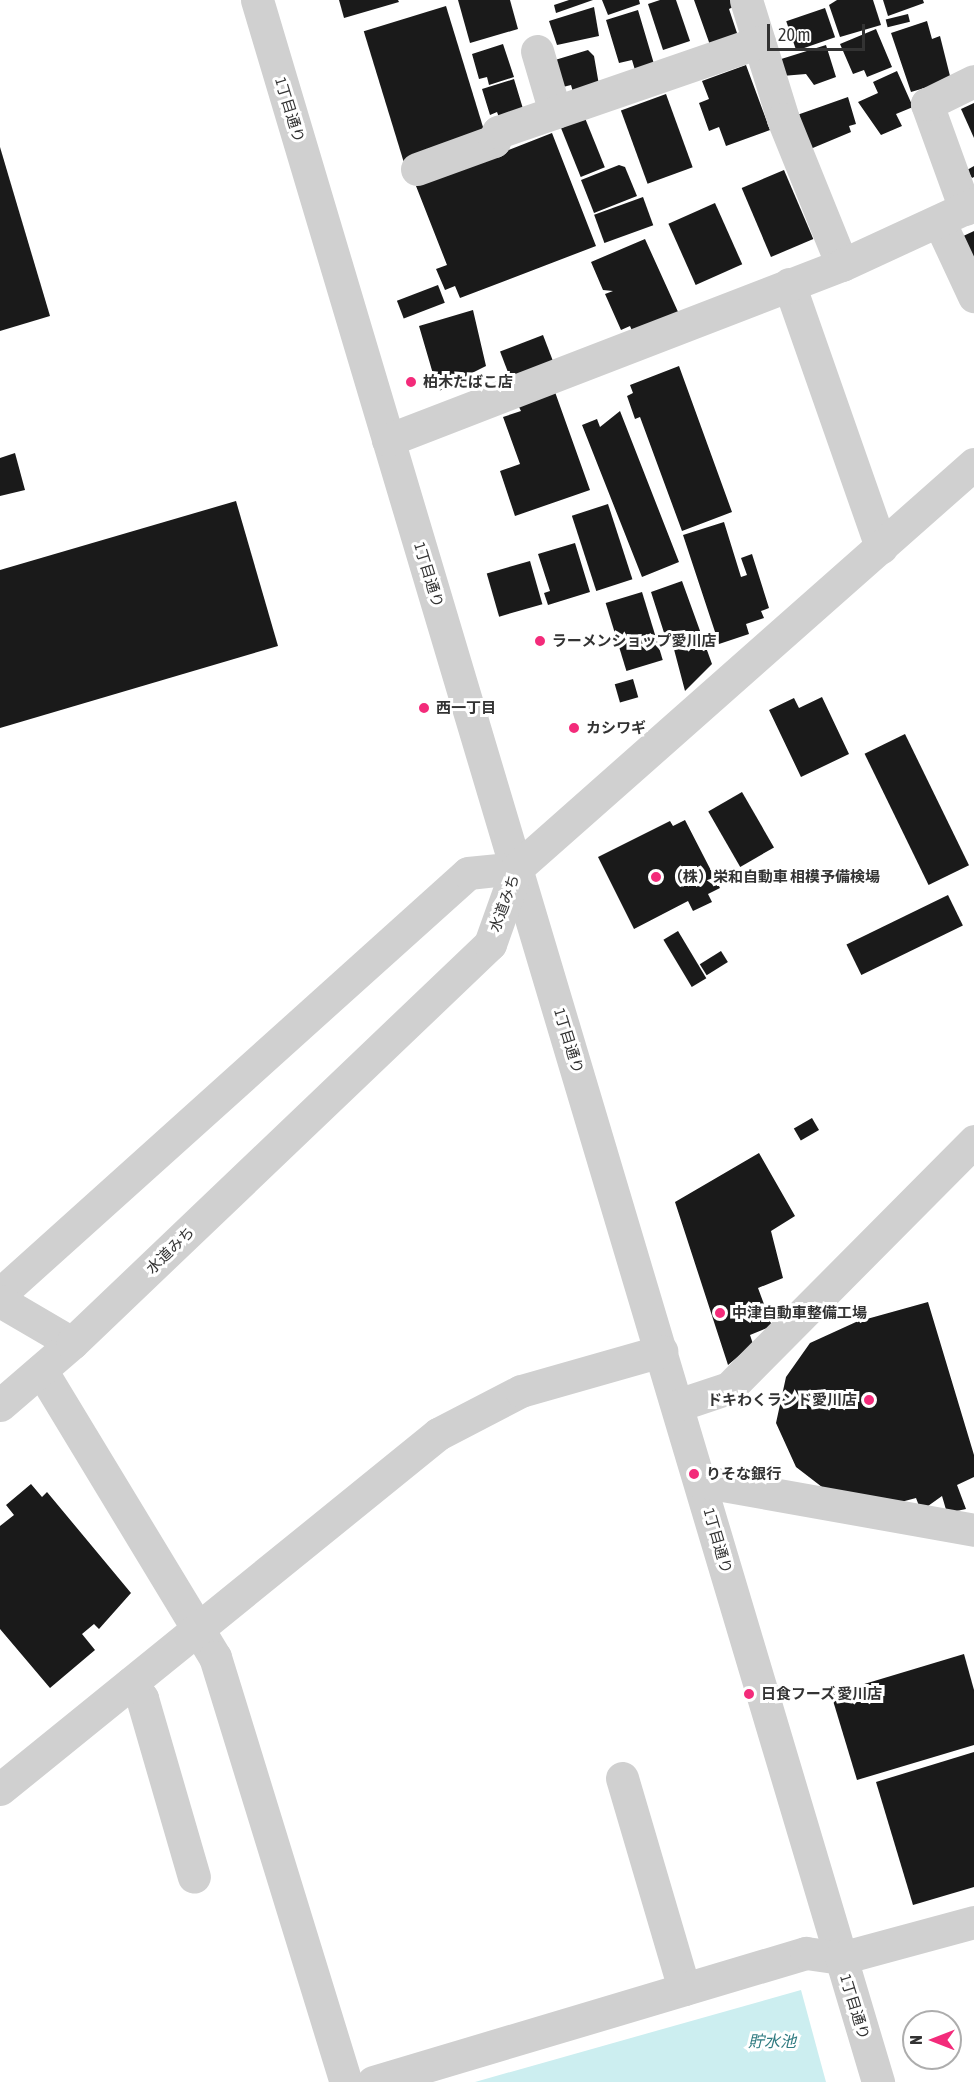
<!DOCTYPE html>
<html>
<head>
<meta charset="utf-8">
<style>
  body { margin:0 }
  #map { position:relative; width:974px; height:2082px; overflow:hidden; background:#fff; font-family:"Asap Condensed","Noto Sans JP",sans-serif }
  div>[style] { position:absolute }
  .water>* { inset:0; background:#cceef0 }
  .building>* { inset:0; background:#1a1a1a; transform-origin:0 0 }
  .minor>* { height:33px; margin:-16.5px; padding:0 16.5px; transform-origin:16.5px; border-radius:16.5px; background:#d0d0d0 }
  .dots>* { width:16px; height:16px; translate:-50% -50%; box-sizing:border-box; border:3px solid #fff; border-radius:50% }
  span { translate:-50% -50%; white-space:nowrap; text-align:center; line-height:1.15; -webkit-text-stroke:6px #fff; paint-order:stroke }
  .street-label { font-size:15px; color:#333 }
  .poi-label { font-size:15px; color:#333; font-weight:700 }
  .left { translate:0 -50%; text-align:left }
  .right { translate:-100% -50%; text-align:right }
  .water-label { font-size:16px; color:#307b81; font-style:italic }
  .north { position:absolute; left:902px; top:2010px; width:60px; height:60px; box-sizing:border-box; background:#fff; border:2px solid #adadad; border-radius:50%; rotate:270deg; font-size:16px; font-weight:700; line-height:24px; text-align:center; color:#333 }
  .north::after { content:''; display:block; margin:auto; width:21px; height:27px; background:#f32b7a; clip-path:polygon(50% 0,100% 100%,50% 72%,0 100%) }
  .scale { position:absolute; left:767px; top:24px; width:98px; height:27px; box-sizing:border-box; border:3px solid #333; border-top:0; padding-left:8px; font-size:18px; line-height:21px; white-space:nowrap; color:#333; -webkit-text-stroke:4px #fff; paint-order:stroke }
</style>
</head>
<body>
<div id="map">
  <div class="water">
    <i style="clip-path:polygon(801px 1990px,826px 2082px,475px 2082px)"></i>
  </div>
  <div class="building">
    <i style="clip-path:polygon(339px 0,398px 0,399px 2px,344px 18px)"></i>
    <i style="clip-path:polygon(458px 0,510px 0,518px 29px,470px 43px)"></i>
    <i style="clip-path:polygon(569px 0,593px 0,556px 13px,554px 5px)"></i>
    <i style="clip-path:polygon(602px 0,639px 0,640px 4px,608px 15px)"></i>
    <i style="clip-path:polygon(660px 0,676px 0,690px 41px,663px 50px,648px 4px)"></i>
    <i style="clip-path:polygon(694px 0,733px 0,735px 6px,729px 9px,738px 36px,710px 45px)"></i>
    <i style="clip-path:polygon(837px 0,873px 0,881px 25px,840px 37px,829px 5px)"></i>
    <i style="clip-path:polygon(883px 0,923px 0,924px 3px,888px 16px)"></i>
    <i style="left:446px;top:6px;width:136px;height:86px;rotate:73deg"></i>
    <i style="clip-path:polygon(594px 7px,599px 36px,557px 45px,549px 21px)"></i>
    <i style="left:825px;top:8px;width:31px;height:41px;rotate:71deg"></i>
    <i style="clip-path:polygon(638px 10px,654px 64px,635px 70px,632px 60px,619px 63px,606px 20px)"></i>
    <i style="left:908px;top:14px;width:8px;height:23px;rotate:76deg"></i>
    <i style="clip-path:polygon(927px 21px,932px 39px,940px 36px,951px 80px,911px 92px,891px 33px)"></i>
    <i style="clip-path:polygon(876px 29px,892px 67px,867px 77px,864px 70px,853px 74px,840px 44px)"></i>
    <i style="clip-path:polygon(503px 44px,514px 77px,489px 85px,487px 77px,479px 79px,472px 54px)"></i>
    <i style="clip-path:polygon(826px 45px,836px 77px,814px 85px,806px 74px,782px 76px,778px 60px)"></i>
    <i style="clip-path:polygon(588px 50px,594px 56px,599px 85px,573px 92px,571px 85px,563px 87px,555px 60px)"></i>
    <i style="clip-path:polygon(746px 65px,770px 130px,726px 146px,719px 127px,709px 131px,699px 103px,709px 99px,702px 81px)"></i>
    <i style="clip-path:polygon(897px 71px,913px 107px,896px 114px,902px 126px,881px 135px,858px 102px,878px 93px,873px 82px)"></i>
    <i style="clip-path:polygon(514px 79px,524px 112px,500px 120px,497px 112px,490px 115px,482px 89px)"></i>
    <i style="left:666px;top:94px;width:78px;height:48px;rotate:70deg"></i>
    <i style="clip-path:polygon(848px 97px,856px 124px,849px 126px,851px 132px,808px 150px,797px 115px)"></i>
    <i style="clip-path:polygon(974px 103px,974px 138px,961px 109px)"></i>
    <i style="left:585px;top:118px;width:53px;height:26px;rotate:68deg"></i>
    <i style="clip-path:polygon(552px 133px,596px 246px,460px 298px,455px 286px,445px 290px,436px 269px,447px 265px,416px 186px)"></i>
    <i style="clip-path:polygon(0 147px,50px 316px,0 331px)"></i>
    <i style="clip-path:polygon(619px 165px,625px 167px,637px 196px,594px 213px,581px 180px)"></i>
    <i style="clip-path:polygon(974px 166px,974px 177px,972px 178px,967px 170px)"></i>
    <i style="left:784px;top:170px;width:75px;height:46px;rotate:67deg"></i>
    <i style="left:643px;top:197px;width:30px;height:52px;rotate:70deg"></i>
    <i style="left:715px;top:203px;width:67px;height:51px;rotate:66deg"></i>
    <i style="clip-path:polygon(974px 231px,974px 261px,959px 238px)"></i>
    <i style="clip-path:polygon(645px 239px,679px 314px,633px 333px,630px 326px,621px 330px,605px 294px,613px 291px,603px 290px,591px 262px)"></i>
    <i style="left:438px;top:285px;width:19px;height:44px;rotate:69deg"></i>
    <i style="clip-path:polygon(473px 310px,486px 366px,466px 376px,467px 382px,438px 391px,419px 326px)"></i>
    <i style="left:543px;top:335px;width:31px;height:46px;rotate:69deg"></i>
    <i style="clip-path:polygon(679px 366px,732px 512px,682px 531px,640px 417px,635px 419px,627px 396px,633px 393px,630px 385px)"></i>
    <i style="clip-path:polygon(555px 392px,590px 490px,515px 516px,500px 471px,520px 464px,503px 417px,521px 411px,518px 405px)"></i>
    <i style="clip-path:polygon(620px 411px,679px 562px,642px 577px,582px 425px,597px 419px,600px 427px)"></i>
    <i style="clip-path:polygon(15px 453px,25px 490px,0 496px,0 458px)"></i>
    <i style="clip-path:polygon(236px 501px,278px 646px,0 728px,0 570px)"></i>
    <i style="left:608px;top:504px;width:79px;height:38px;rotate:72deg"></i>
    <i style="clip-path:polygon(724px 522px,741px 577px,747px 575px,741px 558px,752px 554px,769px 608px,761px 611px,764px 618px,746px 624px,749px 634px,719px 644px,683px 535px)"></i>
    <i style="clip-path:polygon(575px 543px,590px 592px,548px 605px,544px 593px,550px 591px,538px 554px)"></i>
    <i style="left:530px;top:561px;width:45px;height:45px;rotate:74deg"></i>
    <i style="clip-path:polygon(682px 581px,712px 664px,685px 691px,671px 638px,666px 639px,651px 592px)"></i>
    <i style="left:642px;top:592px;width:71px;height:38px;rotate:73deg"></i>
    <i style="left:633px;top:679px;width:19px;height:19px;rotate:74deg"></i>
    <i style="clip-path:polygon(822px 697px,849px 754px,801px 777px,769px 710px,794px 698px,799px 708px)"></i>
    <i style="left:905px;top:734px;width:146px;height:45px;rotate:64deg"></i>
    <i style="left:742px;top:792px;width:64px;height:39px;rotate:60deg"></i>
    <i style="clip-path:polygon(685px 820px,720px 888px,708px 894px,712px 902px,693px 911px,688px 901px,634px 929px,598px 857px,670px 821px,673px 826px)"></i>
    <i style="left:948px;top:895px;width:34px;height:113px;rotate:64deg"></i>
    <i style="left:678px;top:931px;width:55px;height:17px;rotate:59deg"></i>
    <i style="left:721px;top:951px;width:13px;height:25px;rotate:58deg"></i>
    <i style="left:812px;top:1118px;width:14px;height:21px;rotate:60deg"></i>
    <i style="clip-path:polygon(759px 1153px,795px 1216px,771px 1231px,783px 1278px,758px 1288px,772px 1326px,750px 1335px,753px 1344px,728px 1365px,675px 1202px)"></i>
    <i style="clip-path:polygon(928px 1302px,974px 1455px,974px 1477px,957px 1485px,966px 1509px,947px 1513px,942px 1496px,921px 1511px,916px 1498px,901px 1502px,835px 1497px,796px 1467px,776px 1423px,786px 1377px,810px 1343px,856px 1322px)"></i>
    <i style="clip-path:polygon(31px 1484px,42px 1497px,47px 1492px,131px 1593px,99px 1629px,94px 1624px,82px 1634px,95px 1650px,50px 1688px,0 1629px,0 1526px,14px 1515px,6px 1505px)"></i>
    <i style="clip-path:polygon(964px 1654px,974px 1690px,974px 1745px,857px 1780px,831px 1694px)"></i>
    <i style="clip-path:polygon(974px 1752px,974px 1887px,913px 1905px,876px 1782px)"></i>
  </div>
  <div class="minor">
    <i style="left:257px;top:0;width:2173px;rotate:73.39deg"></i>
    <i style="left:746px;top:0;width:125px;rotate:72.7deg"></i>
    <i style="left:783px;top:119px;width:157px;rotate:68deg"></i>
    <i style="left:537px;top:51px;width:64px;rotate:73.6deg"></i>
    <i style="left:417px;top:169px;width:82px;rotate:-20deg"></i>
    <i style="left:494px;top:141px;width:10px;rotate:-66deg"></i>
    <i style="left:498px;top:132px;width:276px;rotate:-19deg"></i>
    <i style="left:965px;top:209px;width:112px;rotate:-109.9deg"></i>
    <i style="left:927px;top:104px;width:52px;rotate:-26.1deg"></i>
    <i style="left:939px;top:221px;width:83px;rotate:65deg"></i>
    <i style="left:789px;top:284px;width:279px;rotate:70.7deg"></i>
    <i style="left:388px;top:440px;width:487px;rotate:-21.1deg"></i>
    <i style="left:842px;top:265px;width:145px;rotate:-24.8deg"></i>
    <i style="left:0;top:1294px;width:629px;rotate:-41.97deg"></i>
    <i style="left:468px;top:873px;width:49px;rotate:-5.8deg"></i>
    <i style="left:0;top:1301px;width:83px;rotate:30.3deg"></i>
    <i style="left:41px;top:1370px;width:336px;rotate:58.8deg"></i>
    <i style="left:215px;top:1657px;width:445px;rotate:72.9deg"></i>
    <i style="left:0;top:1405px;width:95px;rotate:-40.7deg"></i>
    <i style="left:72px;top:1343px;width:578px;rotate:-43.67deg"></i>
    <i style="left:490px;top:944px;width:81px;rotate:-70.4deg"></i>
    <i style="left:517px;top:868px;width:610px;rotate:-41.48deg"></i>
    <i style="left:678px;top:1405px;width:54px;rotate:-18.4deg"></i>
    <i style="left:729px;top:1388px;width:348px;rotate:-45.2deg"></i>
    <i style="left:700px;top:1481px;width:278px;rotate:10.1deg"></i>
    <i style="left:131px;top:1683px;width:19px;rotate:54deg"></i>
    <i style="left:142px;top:1698px;width:186px;rotate:73.8deg"></i>
    <i style="left:622px;top:1778px;width:220px;rotate:73.6deg"></i>
    <i style="left:0;top:1789px;width:564px;rotate:-39.02deg"></i>
    <i style="left:438px;top:1434px;width:93px;rotate:-27.4deg"></i>
    <i style="left:521px;top:1391px;width:146px;rotate:-15.9deg"></i>
    <i style="left:373px;top:2082px;width:452px;rotate:-16.6deg"></i>
    <i style="left:806px;top:1953px;width:35px;rotate:8deg"></i>
    <i style="left:841px;top:1958px;width:138px;rotate:-15.1deg"></i>
  </div>
  <div class="dots">
    <i style="left:411px;top:382px;background:#f32b7a"></i>
    <i style="left:540px;top:641px;background:#f32b7a"></i>
    <i style="left:424px;top:708px;background:#f32b7a"></i>
    <i style="left:574px;top:728px;background:#f32b7a"></i>
    <i style="left:656px;top:877px;background:#f32b7a"></i>
    <i style="left:720px;top:1313px;background:#f32b7a"></i>
    <i style="left:869px;top:1400px;background:#f32b7a"></i>
    <i style="left:694px;top:1474px;background:#f32b7a"></i>
    <i style="left:749px;top:1694px;background:#f32b7a"></i>
  </div>
  <div class="street-label">
    <span style="left:290px;top:110px;rotate:73deg">1丁目通り</span>
    <span style="left:429px;top:575px;rotate:73deg">1丁目通り</span>
    <span style="left:504px;top:903px;rotate:-70deg">水道みち</span>
    <span style="left:569px;top:1041px;rotate:73deg">1丁目通り</span>
    <span style="left:170px;top:1250px;rotate:-44deg">水道みち</span>
    <span style="left:718px;top:1541px;rotate:74deg">1丁目通り</span>
    <span style="left:855px;top:2007px;rotate:73deg">1丁目通り</span>
  </div>
  <div class="poi-label">
    <span class="left" style="left:423px;top:382px">柏木たばこ店</span>
    <span class="left" style="left:552px;top:641px">ラーメンショップ愛川店</span>
    <span class="left" style="left:436px;top:708px">西一丁目</span>
    <span class="left" style="left:586px;top:728px">カシワギ</span>
    <span class="left" style="left:668px;top:877px">（株）栄和自動車 相模予備検場</span>
    <span class="left" style="left:732px;top:1313px">中津自動車整備工場</span>
    <span class="right" style="left:857px;top:1400px">ドキわくランド愛川店</span>
    <span class="left" style="left:706px;top:1474px">りそな銀行</span>
    <span class="left" style="left:761px;top:1694px">日食フーズ 愛川店</span>
  </div>
  <div class="water-label">
    <span style="left:772px;top:2041px">貯水池</span>
  </div>
  <div class="north">N</div>
  <div class="scale">20 m</div>
</div>
</body>
</html>
